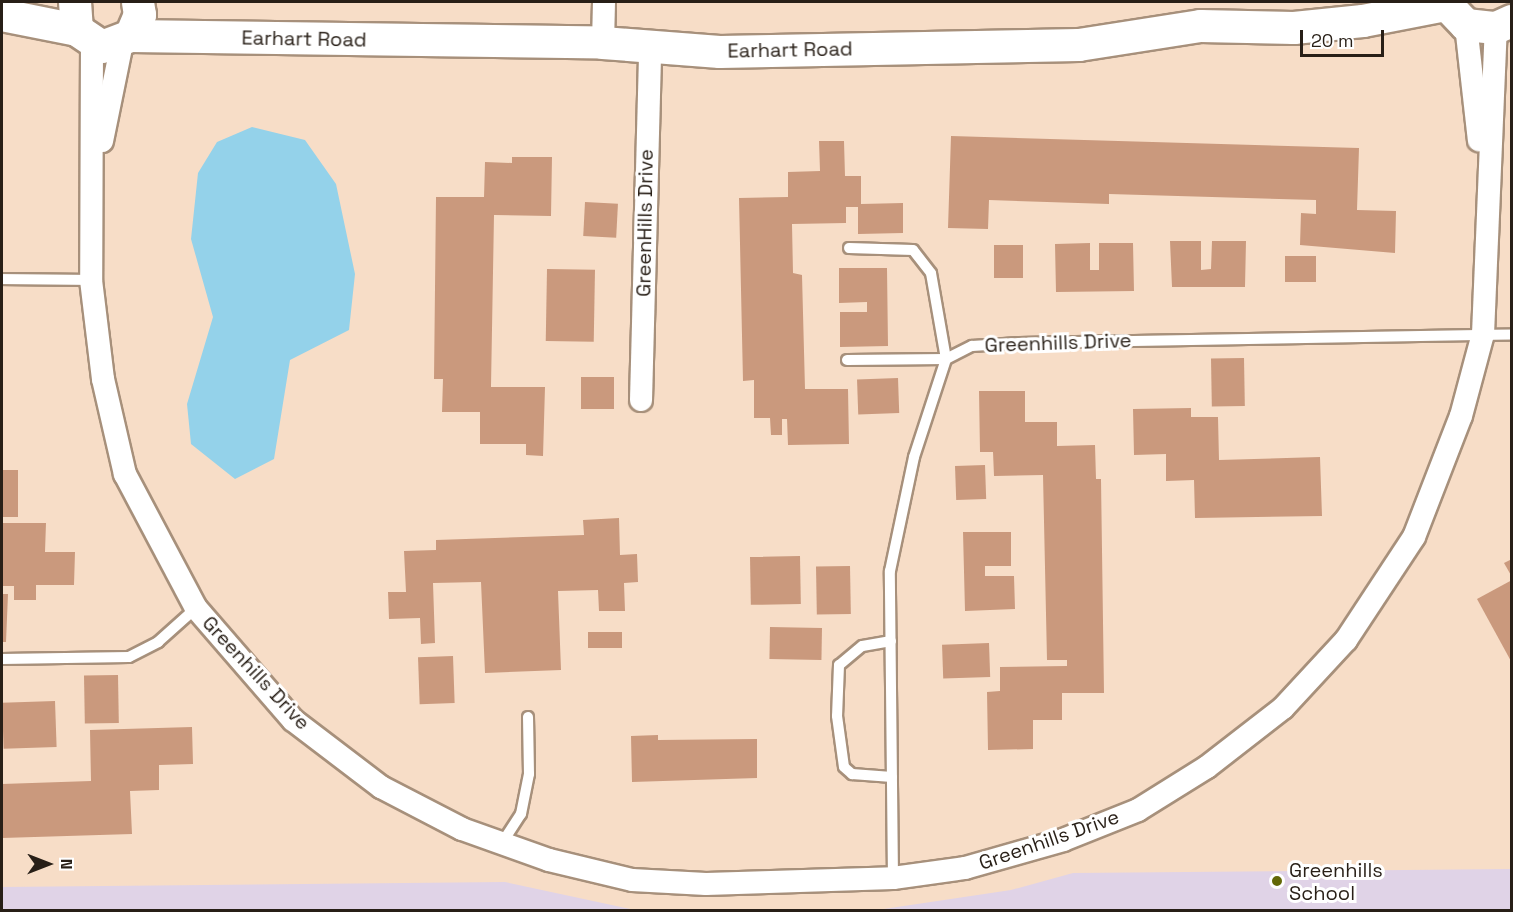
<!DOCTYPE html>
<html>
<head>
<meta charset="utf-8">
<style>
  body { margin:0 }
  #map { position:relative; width:1513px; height:912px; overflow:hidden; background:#f7ddc7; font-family:"Space Grotesk",sans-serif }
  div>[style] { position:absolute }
  .education>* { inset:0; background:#e0d3e7 }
  .water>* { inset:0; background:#94d2ea }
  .building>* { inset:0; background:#ca997d; transform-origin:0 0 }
  .roads { filter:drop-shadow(2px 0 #a7907b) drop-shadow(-2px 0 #a7907b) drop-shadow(0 2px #a7907b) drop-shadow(0 -2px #a7907b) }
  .lane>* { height:10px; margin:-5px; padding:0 5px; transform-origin:5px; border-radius:5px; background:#fff }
  .street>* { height:22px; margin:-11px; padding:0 11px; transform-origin:11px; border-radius:11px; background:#fff }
  .secondary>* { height:32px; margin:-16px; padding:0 16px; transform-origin:16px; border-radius:16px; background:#fff }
  .dots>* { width:16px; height:16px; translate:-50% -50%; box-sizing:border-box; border:3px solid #fff; border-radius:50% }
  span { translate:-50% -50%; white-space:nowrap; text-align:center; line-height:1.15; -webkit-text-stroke:6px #fff; paint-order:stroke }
  .street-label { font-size:20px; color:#281f17 }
  .poi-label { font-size:20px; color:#281f17 }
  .left { translate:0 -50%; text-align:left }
  .frame { position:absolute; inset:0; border:3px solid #281f17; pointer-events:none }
  .north { position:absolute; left:18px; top:834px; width:60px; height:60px; -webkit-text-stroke:4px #fff; paint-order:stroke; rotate:90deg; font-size:16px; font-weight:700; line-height:24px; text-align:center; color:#281f17 }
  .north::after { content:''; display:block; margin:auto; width:21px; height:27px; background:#281f17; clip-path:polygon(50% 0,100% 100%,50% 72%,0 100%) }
  .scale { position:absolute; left:1300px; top:30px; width:84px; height:27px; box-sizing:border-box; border:3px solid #281f17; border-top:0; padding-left:8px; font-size:18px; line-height:21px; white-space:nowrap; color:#281f17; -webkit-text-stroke:4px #fff; paint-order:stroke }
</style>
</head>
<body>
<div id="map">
  <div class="education">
    <i style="clip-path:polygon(1511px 869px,1511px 910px,877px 910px,1011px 890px,1073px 873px)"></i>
    <i style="clip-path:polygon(505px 882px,635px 910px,2px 910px,2px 887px)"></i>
  </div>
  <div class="water">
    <i style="clip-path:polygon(252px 127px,305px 140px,336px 184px,355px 274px,349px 330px,290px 360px,274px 459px,235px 479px,191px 444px,187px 404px,213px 317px,191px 239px,198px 173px,217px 142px)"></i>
  </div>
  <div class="building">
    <i style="clip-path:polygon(951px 136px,1359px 148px,1357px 210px,1396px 211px,1395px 253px,1300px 245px,1301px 213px,1316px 214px,1316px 200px,1109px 194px,1109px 204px,989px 200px,988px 229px,948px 228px)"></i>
    <i style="clip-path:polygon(819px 141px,844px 141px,845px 176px,861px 176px,861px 204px,903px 203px,903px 233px,858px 234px,858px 207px,846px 207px,846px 223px,792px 224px,793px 273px,802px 275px,805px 389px,848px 389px,849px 444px,788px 445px,787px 419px,782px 419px,782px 435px,771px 435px,770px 418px,754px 418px,754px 380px,743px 381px,739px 198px,788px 197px,788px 172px,820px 171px)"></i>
    <i style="clip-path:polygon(512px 157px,552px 157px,551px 216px,494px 215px,491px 387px,545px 387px,543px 456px,526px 455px,526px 444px,480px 444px,480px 412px,442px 412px,443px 379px,434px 379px,436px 197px,484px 197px,485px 162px,512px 163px)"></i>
    <i style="left:585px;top:202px;width:33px;height:34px;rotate:3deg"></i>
    <i style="clip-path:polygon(1170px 241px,1201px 241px,1201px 270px,1211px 269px,1212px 241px,1246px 241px,1245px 287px,1172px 287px)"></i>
    <i style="clip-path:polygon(1090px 243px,1090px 270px,1099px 270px,1099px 243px,1133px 243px,1134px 291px,1056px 292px,1055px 244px)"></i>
    <i style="left:994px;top:245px;width:29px;height:33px"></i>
    <i style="left:1285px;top:256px;width:31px;height:26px"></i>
    <i style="clip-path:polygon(839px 268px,887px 268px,888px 346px,840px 347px,840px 312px,867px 312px,867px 302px,839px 303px)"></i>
    <i style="left:547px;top:269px;width:48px;height:72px;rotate:1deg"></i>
    <i style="left:1244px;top:358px;width:48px;height:33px;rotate:89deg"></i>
    <i style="left:581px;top:377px;width:33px;height:32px"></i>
    <i style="left:898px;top:378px;width:35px;height:41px;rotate:88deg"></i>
    <i style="clip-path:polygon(979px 391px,1025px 391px,1025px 422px,1057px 422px,1057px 446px,1095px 445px,1096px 479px,1101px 479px,1104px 693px,1062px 693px,1062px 720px,1033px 720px,1033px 749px,988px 750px,987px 692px,1000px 691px,1000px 667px,1067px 666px,1067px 660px,1047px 660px,1043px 475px,994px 476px,993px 452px,980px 452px)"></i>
    <i style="clip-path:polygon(1191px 408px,1191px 417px,1218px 417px,1219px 460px,1320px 457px,1322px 516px,1195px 518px,1194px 480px,1166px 481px,1166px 454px,1134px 455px,1133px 409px)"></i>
    <i style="left:985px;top:465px;width:34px;height:30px;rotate:88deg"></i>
    <i style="left:2px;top:470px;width:16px;height:47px"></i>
    <i style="clip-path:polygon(619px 518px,620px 555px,637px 554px,638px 582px,624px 583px,625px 611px,599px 611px,598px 590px,558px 591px,561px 670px,485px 673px,481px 582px,433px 583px,435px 643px,421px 644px,420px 618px,389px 619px,388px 592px,406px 592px,404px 551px,436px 550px,436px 540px,584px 535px,583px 520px)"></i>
    <i style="clip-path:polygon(3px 523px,46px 523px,45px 552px,75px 552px,74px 585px,36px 585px,36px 600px,14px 600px,14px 586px,3px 586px)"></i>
    <i style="clip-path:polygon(963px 532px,1011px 532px,1011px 566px,985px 566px,985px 576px,1014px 576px,1015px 609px,965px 611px)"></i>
    <i style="left:800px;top:556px;width:48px;height:50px;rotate:89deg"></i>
    <i style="clip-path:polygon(1512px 559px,1512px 577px,1504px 563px)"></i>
    <i style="left:850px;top:566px;width:48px;height:34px;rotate:89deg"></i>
    <i style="clip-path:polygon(1512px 580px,1512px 663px,1477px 599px)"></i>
    <i style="clip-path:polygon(2px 594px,8px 594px,6px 642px,2px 642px)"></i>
    <i style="left:770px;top:627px;width:52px;height:32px;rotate:1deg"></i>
    <i style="left:622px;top:632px;width:16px;height:34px;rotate:90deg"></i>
    <i style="left:989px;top:643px;width:34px;height:47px;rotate:88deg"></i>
    <i style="left:453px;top:656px;width:47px;height:35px;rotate:88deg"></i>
    <i style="left:118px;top:675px;width:48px;height:34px;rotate:89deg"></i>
    <i style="left:55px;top:701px;width:46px;height:53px;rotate:88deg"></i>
    <i style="clip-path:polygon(192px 727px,193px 764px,159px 765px,159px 790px,130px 791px,132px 834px,2px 838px,2px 784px,91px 781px,90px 730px)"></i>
    <i style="clip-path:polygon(658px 735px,658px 740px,757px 739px,757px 778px,632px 782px,631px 736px)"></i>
  </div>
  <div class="roads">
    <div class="lane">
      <i style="left:2px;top:279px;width:89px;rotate:0.6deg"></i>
      <i style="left:847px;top:360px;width:99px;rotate:-0.6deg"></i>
      <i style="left:946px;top:359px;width:87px;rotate:-99.9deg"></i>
      <i style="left:931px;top:273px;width:29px;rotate:-128deg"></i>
      <i style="left:913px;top:250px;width:64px;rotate:-178.2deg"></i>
      <i style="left:891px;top:641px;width:29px;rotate:170deg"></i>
      <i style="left:862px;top:646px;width:30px;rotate:140deg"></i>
      <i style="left:839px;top:665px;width:51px;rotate:92.2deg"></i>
      <i style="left:837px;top:716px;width:51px;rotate:82.2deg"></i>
      <i style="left:844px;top:767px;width:11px;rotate:41deg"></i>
      <i style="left:852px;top:774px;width:40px;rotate:4.3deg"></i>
      <i style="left:2px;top:659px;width:127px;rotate:-0.9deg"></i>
      <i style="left:129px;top:657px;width:33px;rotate:-27deg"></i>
      <i style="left:158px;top:642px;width:51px;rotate:-41.8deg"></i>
      <i style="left:502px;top:843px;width:35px;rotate:-57deg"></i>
      <i style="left:521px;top:814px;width:41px;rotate:-78.7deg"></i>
      <i style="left:529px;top:774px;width:57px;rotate:-91deg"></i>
      <i style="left:893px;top:878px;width:307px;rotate:-90.6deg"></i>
      <i style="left:890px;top:571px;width:116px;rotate:-78.1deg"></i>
      <i style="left:914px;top:457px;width:103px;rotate:-71.9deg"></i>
      <i style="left:946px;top:359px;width:29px;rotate:-27deg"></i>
      <i style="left:972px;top:346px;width:47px;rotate:-3.7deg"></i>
      <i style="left:1019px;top:343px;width:493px;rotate:-1deg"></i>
    </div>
    <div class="street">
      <i style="left:1466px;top:25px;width:116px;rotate:83.6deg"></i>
      <i style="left:603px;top:43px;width:41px;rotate:-88.6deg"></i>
      <i style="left:92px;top:44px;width:236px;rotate:90.2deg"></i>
      <i style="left:91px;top:280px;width:100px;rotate:83.1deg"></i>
      <i style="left:103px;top:379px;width:98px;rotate:77deg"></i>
      <i style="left:125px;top:474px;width:152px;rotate:62.1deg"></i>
      <i style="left:196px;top:608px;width:148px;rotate:49.1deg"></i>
      <i style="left:293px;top:720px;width:111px;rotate:37.3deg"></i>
      <i style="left:381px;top:787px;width:91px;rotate:27.4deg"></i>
      <i style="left:462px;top:829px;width:92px;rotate:19.6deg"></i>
      <i style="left:549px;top:860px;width:85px;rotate:13.5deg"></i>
      <i style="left:632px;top:880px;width:74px;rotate:3.1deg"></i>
      <i style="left:706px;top:884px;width:187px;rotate:-1.8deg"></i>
      <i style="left:893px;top:878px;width:73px;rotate:-7.9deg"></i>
      <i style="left:965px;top:868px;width:102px;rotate:-15.9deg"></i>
      <i style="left:1063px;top:840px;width:81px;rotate:-21.8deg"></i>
      <i style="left:1138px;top:810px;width:81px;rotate:-31.9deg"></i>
      <i style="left:1207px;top:767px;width:96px;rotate:-37.8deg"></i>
      <i style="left:1283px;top:708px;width:93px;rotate:-47.2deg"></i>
      <i style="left:1346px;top:640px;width:123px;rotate:-56.6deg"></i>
      <i style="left:1414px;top:537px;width:130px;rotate:-68.8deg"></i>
      <i style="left:1461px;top:416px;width:85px;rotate:-75deg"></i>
      <i style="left:1483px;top:334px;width:306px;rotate:-87.6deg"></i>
      <i style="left:102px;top:141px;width:100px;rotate:-78.5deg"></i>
      <i style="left:641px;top:400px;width:354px;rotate:-88.5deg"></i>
    </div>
    <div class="secondary">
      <i style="left:75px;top:2px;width:28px;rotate:86deg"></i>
      <i style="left:77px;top:30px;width:30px;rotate:34deg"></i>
      <i style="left:102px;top:47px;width:31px;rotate:-21deg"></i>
      <i style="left:131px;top:36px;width:23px;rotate:-67deg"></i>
      <i style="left:140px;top:15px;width:13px;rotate:-99deg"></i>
      <i style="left:1444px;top:2px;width:32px;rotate:46deg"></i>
      <i style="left:1466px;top:25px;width:30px;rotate:6deg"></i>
      <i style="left:1496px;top:28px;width:17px;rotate:-24deg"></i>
      <i style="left:2px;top:15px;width:76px;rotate:11.3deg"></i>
      <i style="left:131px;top:36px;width:472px;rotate:0.8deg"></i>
      <i style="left:603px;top:43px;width:117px;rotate:4.4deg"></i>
      <i style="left:720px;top:52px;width:359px;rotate:-1.1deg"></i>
      <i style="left:1079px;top:45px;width:123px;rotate:-8.9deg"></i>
      <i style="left:1201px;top:26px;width:93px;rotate:1.2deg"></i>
      <i style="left:1294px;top:28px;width:69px;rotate:-5.8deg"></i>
      <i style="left:1363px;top:21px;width:84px;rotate:-11deg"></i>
    </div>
  </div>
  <div class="dots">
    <i style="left:1277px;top:881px;background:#636807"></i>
  </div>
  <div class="street-label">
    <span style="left:304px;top:39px;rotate:1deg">Earhart Road</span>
    <span style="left:790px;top:50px;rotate:-1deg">Earhart Road</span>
    <span style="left:645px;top:223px;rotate:-89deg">GreenHills Drive</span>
    <span style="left:1058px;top:343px;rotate:-2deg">Greenhills Drive</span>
    <span style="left:256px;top:673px;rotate:47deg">Greenhills Drive</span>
    <span style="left:1049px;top:840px;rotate:-19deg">Greenhills Drive</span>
  </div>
  <div class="poi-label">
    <span class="left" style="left:1289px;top:882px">Greenhills<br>School</span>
  </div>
  <div class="frame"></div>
  <div class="north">N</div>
  <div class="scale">20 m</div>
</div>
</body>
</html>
